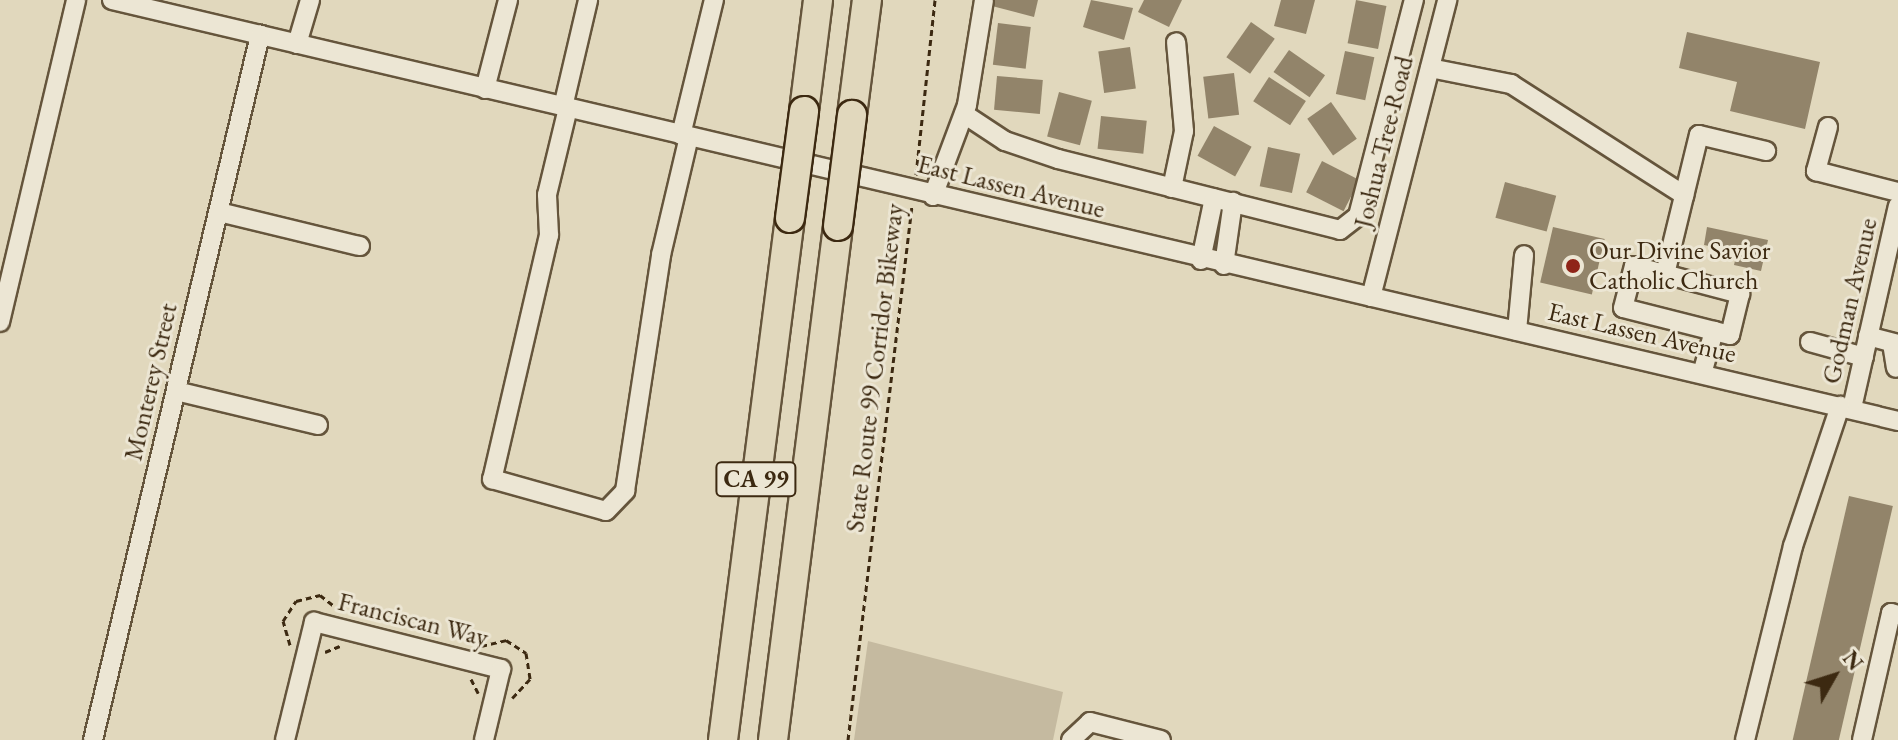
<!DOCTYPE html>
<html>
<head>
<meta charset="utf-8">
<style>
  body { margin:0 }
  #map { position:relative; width:1898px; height:740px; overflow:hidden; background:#e1d8bd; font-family:"EB Garamond",serif }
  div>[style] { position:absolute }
  .green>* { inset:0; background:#c5baa0 }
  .building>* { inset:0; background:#92846a; transform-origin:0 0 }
  .path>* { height:3px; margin-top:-1.5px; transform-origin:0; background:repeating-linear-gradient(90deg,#3c2911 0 6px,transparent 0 10px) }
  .roads { filter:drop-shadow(2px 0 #65553c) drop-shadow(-2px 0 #65553c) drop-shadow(0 2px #65553c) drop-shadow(0 -2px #65553c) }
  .minor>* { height:18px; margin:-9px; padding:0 9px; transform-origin:9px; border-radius:9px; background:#ece6d4 }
  .highway>* { height:28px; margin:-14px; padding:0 14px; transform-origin:14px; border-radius:14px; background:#e1d8bd }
  .bridges { filter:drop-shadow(2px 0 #3c2911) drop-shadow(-2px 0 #3c2911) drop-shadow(0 2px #3c2911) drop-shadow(0 -2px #3c2911) }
  .highway-bridge>* { height:28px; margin:-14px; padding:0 14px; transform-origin:14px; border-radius:14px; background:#e1d8bd }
  .dots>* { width:22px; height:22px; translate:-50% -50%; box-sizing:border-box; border:4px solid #ece6d4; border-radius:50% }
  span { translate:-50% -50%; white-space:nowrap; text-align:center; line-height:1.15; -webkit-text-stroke:6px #ece6d4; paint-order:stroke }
  .shield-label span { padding:2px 6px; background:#ece6d4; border:2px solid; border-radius:6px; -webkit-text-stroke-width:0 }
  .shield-label { font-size:24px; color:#3c2911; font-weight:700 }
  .street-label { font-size:26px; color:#3c2911 }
  .poi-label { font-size:26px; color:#3c2911 }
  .left { translate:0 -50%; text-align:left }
  .north { position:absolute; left:1794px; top:636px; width:80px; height:80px; -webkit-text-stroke:6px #ece6d4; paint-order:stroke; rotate:51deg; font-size:22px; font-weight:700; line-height:32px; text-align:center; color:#3c2911 }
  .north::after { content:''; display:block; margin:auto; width:28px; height:36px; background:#3c2911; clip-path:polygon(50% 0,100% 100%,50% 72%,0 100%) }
</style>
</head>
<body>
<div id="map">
  <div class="green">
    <i style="clip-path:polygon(868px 641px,1063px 692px,1053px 740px,854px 740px)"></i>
  </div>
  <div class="building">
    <i style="clip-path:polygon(994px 0,1038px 0,1034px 17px,992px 6px)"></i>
    <i style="clip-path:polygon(1091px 0,1133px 8px,1124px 40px,1083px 27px)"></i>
    <i style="clip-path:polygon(1144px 0,1182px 0,1169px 27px,1138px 12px)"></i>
    <i style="clip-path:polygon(1281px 0,1315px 0,1306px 34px,1274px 26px)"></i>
    <i style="left:1356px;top:0;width:31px;height:44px;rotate:11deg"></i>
    <i style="left:1251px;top:22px;width:29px;height:43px;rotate:35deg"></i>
    <i style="left:998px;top:23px;width:33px;height:42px;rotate:7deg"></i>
    <i style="clip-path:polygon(1687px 32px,1820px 62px,1805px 129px,1730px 111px,1737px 82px,1679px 68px)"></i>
    <i style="left:1130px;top:47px;width:42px;height:32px;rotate:82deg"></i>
    <i style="left:1289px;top:50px;width:44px;height:27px;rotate:35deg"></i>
    <i style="left:1345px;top:51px;width:30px;height:44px;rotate:12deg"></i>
    <i style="left:1234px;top:73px;width:42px;height:31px;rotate:83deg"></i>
    <i style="left:997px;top:76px;width:46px;height:34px;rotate:5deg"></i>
    <i style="left:1269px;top:77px;width:44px;height:29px;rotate:33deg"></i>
    <i style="left:1059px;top:92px;width:34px;height:46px;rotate:15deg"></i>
    <i style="left:1331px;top:102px;width:45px;height:29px;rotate:55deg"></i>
    <i style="left:1101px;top:116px;width:46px;height:33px;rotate:6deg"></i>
    <i style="left:1214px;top:126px;width:43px;height:34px;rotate:29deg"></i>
    <i style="left:1268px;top:147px;width:33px;height:40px;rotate:12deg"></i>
    <i style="left:1322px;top:161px;width:42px;height:35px;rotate:27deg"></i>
    <i style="left:1505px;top:182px;width:53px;height:37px;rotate:15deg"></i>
    <i style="left:1553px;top:227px;width:53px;height:57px;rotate:13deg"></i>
    <i style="clip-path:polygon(1707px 227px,1768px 240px,1761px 271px,1734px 265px,1737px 252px,1704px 245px)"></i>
    <i style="left:1849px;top:496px;width:45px;height:251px;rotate:13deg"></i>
  </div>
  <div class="path">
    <i style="left:916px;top:175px;width:176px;rotate:-83.8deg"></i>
    <i style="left:290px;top:645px;width:25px;rotate:-106deg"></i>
    <i style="left:283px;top:621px;width:24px;rotate:-57deg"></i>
    <i style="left:296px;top:601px;width:25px;rotate:-14deg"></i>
    <i style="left:320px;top:595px;width:24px;rotate:38deg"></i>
    <i style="left:481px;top:646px;width:26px;rotate:-13deg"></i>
    <i style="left:506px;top:640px;width:24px;rotate:33deg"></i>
    <i style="left:526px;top:653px;width:26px;rotate:81deg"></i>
    <i style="left:530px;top:679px;width:26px;rotate:133deg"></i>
    <i style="left:325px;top:652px;width:16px;rotate:-22deg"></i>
    <i style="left:471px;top:679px;width:16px;rotate:63deg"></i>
    <i style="left:848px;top:740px;width:538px;rotate:-83.17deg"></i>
  </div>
  <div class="roads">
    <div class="minor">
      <i style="left:112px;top:0;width:1835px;rotate:13.26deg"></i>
      <i style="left:297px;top:44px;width:46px;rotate:-73.5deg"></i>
      <i style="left:1430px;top:68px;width:83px;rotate:11.2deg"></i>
      <i style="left:1511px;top:84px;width:206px;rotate:32.7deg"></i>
      <i style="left:485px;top:89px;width:92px;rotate:-75.5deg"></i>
      <i style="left:563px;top:107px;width:110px;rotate:-76.8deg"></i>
      <i style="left:568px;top:108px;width:89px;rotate:103.6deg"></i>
      <i style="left:547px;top:195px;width:40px;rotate:87.1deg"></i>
      <i style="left:549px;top:235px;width:251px;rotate:103.1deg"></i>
      <i style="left:492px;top:479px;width:118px;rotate:15.7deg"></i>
      <i style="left:606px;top:511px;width:28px;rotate:-46deg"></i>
      <i style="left:625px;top:491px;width:239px;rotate:-81.3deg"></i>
      <i style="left:661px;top:255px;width:121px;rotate:-76.7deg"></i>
      <i style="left:964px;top:114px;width:49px;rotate:33.4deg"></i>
      <i style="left:1005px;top:141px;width:56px;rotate:18.8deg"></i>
      <i style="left:1058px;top:159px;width:291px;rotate:14.1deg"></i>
      <i style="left:1340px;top:230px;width:23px;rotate:-38deg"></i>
      <i style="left:1358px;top:216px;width:223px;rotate:-75.5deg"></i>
      <i style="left:1828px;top:127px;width:46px;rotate:105.3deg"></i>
      <i style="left:1816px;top:171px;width:85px;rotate:14.4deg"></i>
      <i style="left:681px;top:135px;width:139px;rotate:-76.3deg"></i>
      <i style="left:1172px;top:188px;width:58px;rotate:-78.1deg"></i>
      <i style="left:1184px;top:131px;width:89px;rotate:-95.1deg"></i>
      <i style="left:933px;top:196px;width:97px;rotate:-69.5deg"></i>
      <i style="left:967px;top:105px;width:106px;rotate:-80.8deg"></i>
      <i style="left:219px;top:212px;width:145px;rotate:13.6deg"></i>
      <i style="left:1201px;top:260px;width:63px;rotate:-78.2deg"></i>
      <i style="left:1224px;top:265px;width:64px;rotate:-81.9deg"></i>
      <i style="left:1634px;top:266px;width:110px;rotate:14.8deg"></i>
      <i style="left:1740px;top:294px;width:42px;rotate:103.7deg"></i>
      <i style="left:1730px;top:335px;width:110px;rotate:-165.8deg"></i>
      <i style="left:1623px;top:308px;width:43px;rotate:-75.3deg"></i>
      <i style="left:1665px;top:274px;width:143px;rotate:-76.3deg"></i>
      <i style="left:1699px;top:135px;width:69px;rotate:13.4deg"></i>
      <i style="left:1371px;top:297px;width:307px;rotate:-75.6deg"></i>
      <i style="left:0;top:322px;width:331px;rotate:-76.7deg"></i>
      <i style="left:1517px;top:331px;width:76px;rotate:-84.7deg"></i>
      <i style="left:1868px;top:336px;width:31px;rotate:15deg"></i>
      <i style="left:1810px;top:342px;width:56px;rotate:15.5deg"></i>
      <i style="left:1892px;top:343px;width:25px;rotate:81deg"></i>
      <i style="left:1702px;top:374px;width:45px;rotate:-74.4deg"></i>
      <i style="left:176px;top:391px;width:146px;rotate:13.5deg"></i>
      <i style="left:1852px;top:408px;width:207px;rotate:-77.2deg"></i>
      <i style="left:93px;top:740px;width:725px;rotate:-76.67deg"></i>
      <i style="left:285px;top:740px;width:122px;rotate:-76.2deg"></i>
      <i style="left:314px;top:622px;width:193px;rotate:14.1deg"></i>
      <i style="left:501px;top:669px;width:73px;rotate:103.5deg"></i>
      <i style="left:1071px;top:740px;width:26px;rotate:-43deg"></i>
      <i style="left:1090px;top:722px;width:73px;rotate:14.2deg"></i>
      <i style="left:1745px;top:740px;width:200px;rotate:-76.1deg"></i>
      <i style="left:1793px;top:546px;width:148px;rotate:-71.4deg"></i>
      <i style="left:1862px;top:740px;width:130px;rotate:-77.1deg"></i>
      <i style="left:1891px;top:613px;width:7px;rotate:16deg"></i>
    </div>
    <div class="highway">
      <i style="left:804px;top:111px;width:112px;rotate:-82.8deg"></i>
      <i style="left:852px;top:115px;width:116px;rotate:-82.6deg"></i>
      <i style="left:723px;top:740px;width:526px;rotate:-82.69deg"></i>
      <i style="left:773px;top:740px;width:518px;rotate:-82.79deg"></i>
    </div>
  </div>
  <div class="bridges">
    <div class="highway-bridge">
      <i style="left:790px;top:218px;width:108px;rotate:-82.5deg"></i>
      <i style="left:838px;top:226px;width:112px;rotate:-82.8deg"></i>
    </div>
  </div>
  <div class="dots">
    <i style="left:1573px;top:266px;background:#8f2418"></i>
  </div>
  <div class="shield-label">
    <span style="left:756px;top:479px">CA 99</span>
  </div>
  <div class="street-label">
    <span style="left:1384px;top:142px;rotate:-76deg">Joshua Tree Road</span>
    <span style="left:1011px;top:187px;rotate:14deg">East Lassen Avenue</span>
    <span style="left:1850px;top:301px;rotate:-77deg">Godman Avenue</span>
    <span style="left:1642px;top:333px;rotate:13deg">East Lassen Avenue</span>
    <span style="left:875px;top:368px;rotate:-83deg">State Route 99 Corridor Bikeway</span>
    <span style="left:151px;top:382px;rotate:-77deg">Monterey Street</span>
    <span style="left:413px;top:620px;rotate:14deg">Franciscan Way</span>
  </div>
  <div class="poi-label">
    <span class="left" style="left:1589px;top:266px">Our Divine Savior<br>Catholic Church</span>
  </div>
  <div class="north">N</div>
</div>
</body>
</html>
